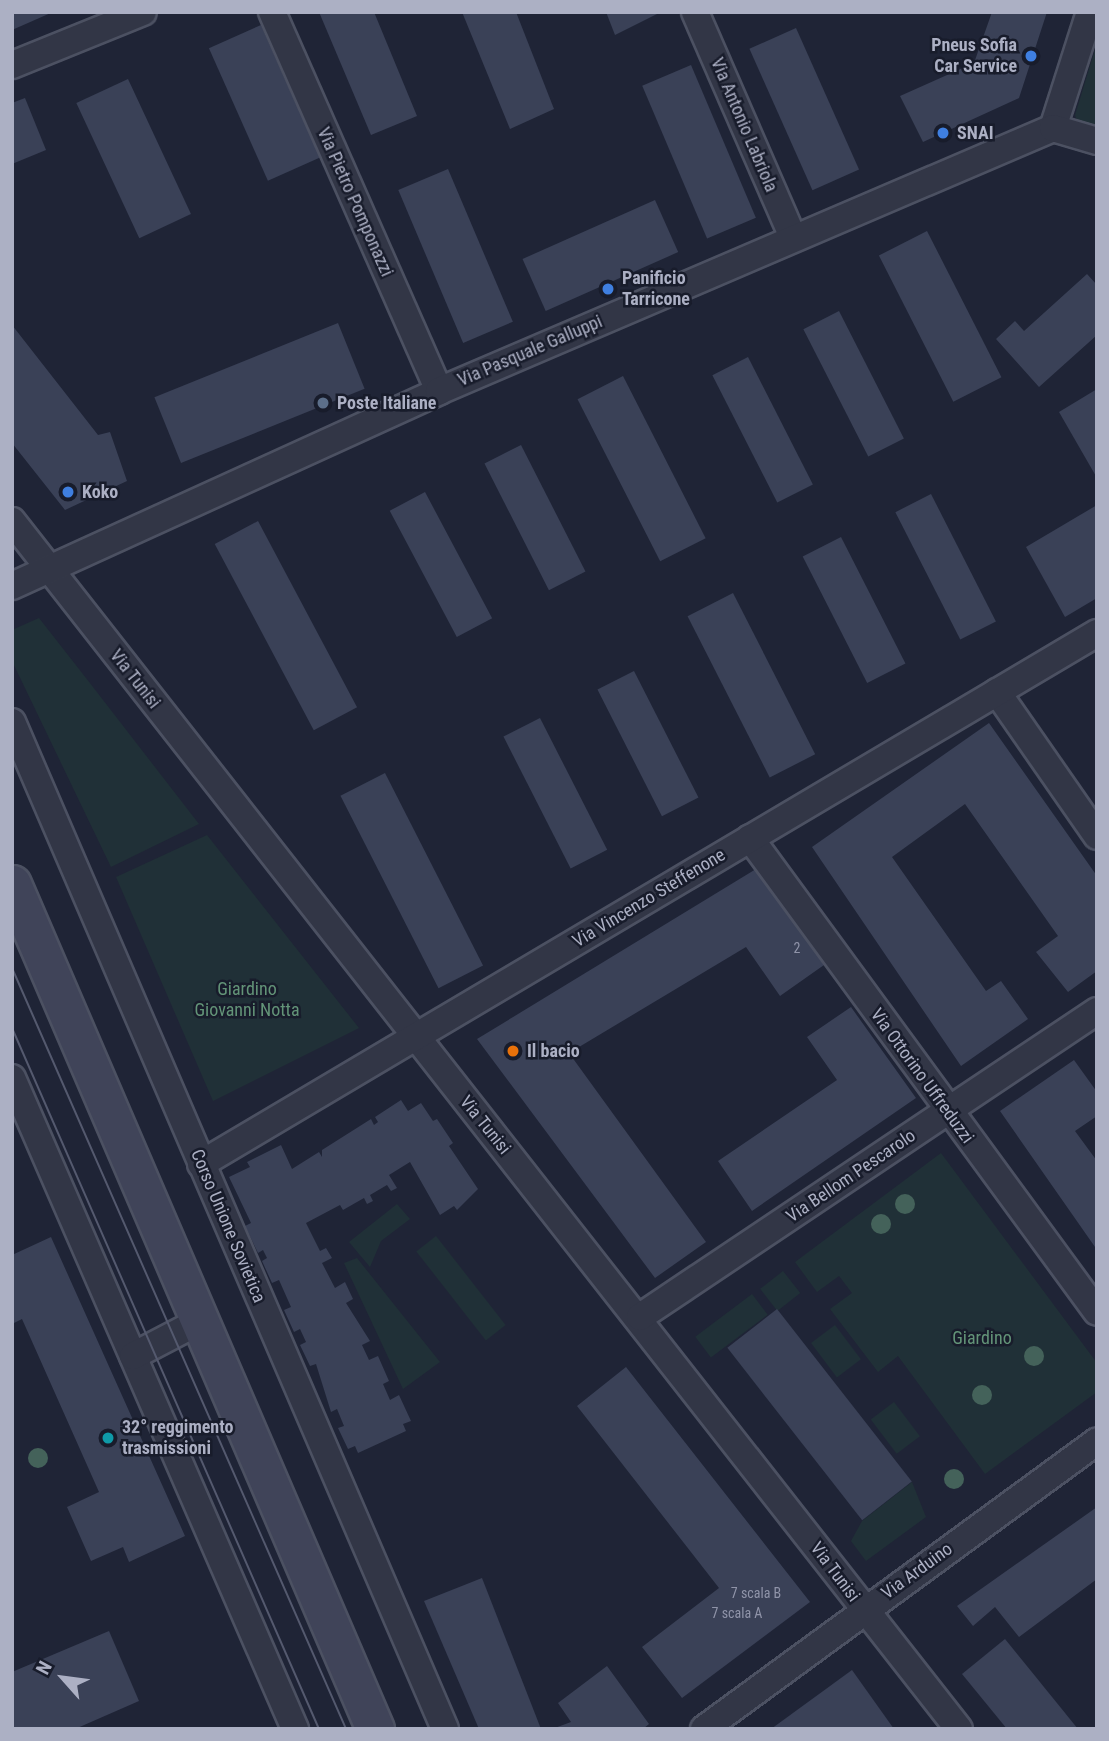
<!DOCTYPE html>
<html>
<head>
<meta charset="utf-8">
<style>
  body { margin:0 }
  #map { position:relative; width:1109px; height:1741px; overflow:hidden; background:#1f2436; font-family:"Roboto Condensed",sans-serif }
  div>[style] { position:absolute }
  .green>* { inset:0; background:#203037; transform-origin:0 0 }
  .building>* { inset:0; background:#3a4157; transform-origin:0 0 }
  .roads { filter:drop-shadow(2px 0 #4c5162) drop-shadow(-2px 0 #4c5162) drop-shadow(0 2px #4c5162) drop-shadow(0 -2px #4c5162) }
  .minor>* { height:26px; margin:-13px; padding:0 13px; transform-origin:13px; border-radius:13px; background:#323646 }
  .secondary>* { height:37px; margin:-18.5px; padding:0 18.5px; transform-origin:18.5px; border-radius:18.5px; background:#404459 }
  .tram>* { height:2px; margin:-1px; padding:0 1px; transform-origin:1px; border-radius:1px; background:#54596e }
  .trees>* { width:20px; height:20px; margin:-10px; border-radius:50%; background:#44625a }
  .dots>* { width:19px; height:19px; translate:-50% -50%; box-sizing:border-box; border:4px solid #181c2b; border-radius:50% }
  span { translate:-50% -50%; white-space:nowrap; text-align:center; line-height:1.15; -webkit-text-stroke:5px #181c2b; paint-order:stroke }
  .number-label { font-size:14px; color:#9094a9 }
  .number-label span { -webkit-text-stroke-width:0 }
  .poi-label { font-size:18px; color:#acb0c4; font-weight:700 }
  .right { translate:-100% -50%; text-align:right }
  .left { translate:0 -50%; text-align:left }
  .street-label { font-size:18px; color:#acb0c4 }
  .park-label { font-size:18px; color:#639478 }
  .frame { position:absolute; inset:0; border:14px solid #acb0c4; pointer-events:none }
  .north { position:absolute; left:28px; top:1643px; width:70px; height:70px; -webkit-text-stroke:5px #181c2b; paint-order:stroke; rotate:298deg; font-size:19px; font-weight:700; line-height:28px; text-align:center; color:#acb0c4 }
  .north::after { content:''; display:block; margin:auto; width:24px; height:32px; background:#acb0c4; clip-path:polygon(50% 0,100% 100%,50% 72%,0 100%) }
</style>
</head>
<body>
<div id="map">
  <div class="green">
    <i style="clip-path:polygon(1097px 43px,1097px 130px,1078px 124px,1075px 115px)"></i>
    <i style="clip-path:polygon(39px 618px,86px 678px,199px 824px,111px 867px,12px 661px,12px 630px)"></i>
    <i style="clip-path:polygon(207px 835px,359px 1028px,213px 1101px,116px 877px)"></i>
    <i style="clip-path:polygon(941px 1153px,1097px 1363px,1097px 1392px,985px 1474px,898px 1356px,878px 1372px,830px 1309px,852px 1293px,839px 1276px,817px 1292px,795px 1262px)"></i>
    <i style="clip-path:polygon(397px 1204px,410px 1219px,381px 1241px,370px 1267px,349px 1242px)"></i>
    <i style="left:436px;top:1236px;width:113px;height:25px;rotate:52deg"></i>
    <i style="clip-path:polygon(357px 1258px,440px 1362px,403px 1389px,344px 1263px)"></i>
    <i style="left:783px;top:1271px;width:28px;height:29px;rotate:52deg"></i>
    <i style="left:752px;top:1294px;width:26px;height:71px;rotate:53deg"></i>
    <i style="left:835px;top:1325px;width:43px;height:30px;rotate:53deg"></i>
    <i style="left:894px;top:1402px;width:43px;height:29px;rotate:53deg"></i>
    <i style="clip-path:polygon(912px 1482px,926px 1517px,866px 1561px,851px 1541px,862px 1521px)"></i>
  </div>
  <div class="building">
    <i style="clip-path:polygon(12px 12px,53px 12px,12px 30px)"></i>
    <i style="clip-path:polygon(319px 12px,374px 12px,417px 116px,371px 135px)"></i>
    <i style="clip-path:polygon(462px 12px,516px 12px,554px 109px,510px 129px)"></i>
    <i style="clip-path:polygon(606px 12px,661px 12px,615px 35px)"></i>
    <i style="clip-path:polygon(992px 12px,1047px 12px,1019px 98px,923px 142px,900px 96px,974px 63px)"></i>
    <i style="left:261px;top:25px;width:145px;height:57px;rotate:66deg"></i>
    <i style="left:796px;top:28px;width:155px;height:51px;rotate:66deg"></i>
    <i style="left:691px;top:65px;width:166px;height:53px;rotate:67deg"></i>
    <i style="left:128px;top:79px;width:149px;height:57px;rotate:65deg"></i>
    <i style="clip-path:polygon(25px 98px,46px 150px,12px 164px,12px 103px)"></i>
    <i style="left:448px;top:169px;width:166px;height:54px;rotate:67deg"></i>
    <i style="left:655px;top:200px;width:57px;height:145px;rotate:66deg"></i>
    <i style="left:927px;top:231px;width:164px;height:54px;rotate:63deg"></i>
    <i style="clip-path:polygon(1087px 274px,1097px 285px,1097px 335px,1039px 387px,996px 339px,1015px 321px,1024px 331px)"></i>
    <i style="left:839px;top:311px;width:143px;height:40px;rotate:63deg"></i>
    <i style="left:338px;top:323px;width:71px;height:198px;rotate:68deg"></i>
    <i style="clip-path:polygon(12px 325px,98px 435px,110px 432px,127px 481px,65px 510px,12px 443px)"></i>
    <i style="left:748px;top:357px;width:143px;height:40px;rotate:63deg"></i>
    <i style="left:623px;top:376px;width:182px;height:51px;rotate:63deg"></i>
    <i style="clip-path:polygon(1097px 389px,1097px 478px,1059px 412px)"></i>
    <i style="left:521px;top:445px;width:142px;height:41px;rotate:63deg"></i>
    <i style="left:425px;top:492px;width:143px;height:40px;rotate:62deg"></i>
    <i style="left:931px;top:494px;width:143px;height:40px;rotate:63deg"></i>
    <i style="clip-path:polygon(1097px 505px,1097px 598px,1065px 617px,1026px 547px)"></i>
    <i style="left:258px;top:521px;width:211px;height:49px;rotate:62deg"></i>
    <i style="left:841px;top:537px;width:142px;height:43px;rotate:63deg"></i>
    <i style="left:733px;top:593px;width:181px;height:51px;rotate:63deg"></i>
    <i style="left:634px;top:671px;width:142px;height:41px;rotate:63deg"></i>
    <i style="left:540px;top:718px;width:148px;height:41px;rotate:63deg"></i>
    <i style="clip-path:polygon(989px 723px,1097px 876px,1097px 971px,1068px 992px,1036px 952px,1058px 936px,965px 804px,892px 857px,986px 991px,1001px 981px,1028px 1019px,961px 1066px,812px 847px)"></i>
    <i style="left:385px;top:773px;width:216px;height:50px;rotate:63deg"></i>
    <i style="clip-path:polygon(756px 869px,824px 965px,780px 996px,746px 947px,569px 1053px,706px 1242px,655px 1278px,477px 1039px)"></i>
    <i style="clip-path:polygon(851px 1007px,916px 1098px,752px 1211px,718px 1161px,837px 1080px,807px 1037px)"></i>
    <i style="clip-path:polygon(1074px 1060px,1097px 1092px,1097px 1116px,1075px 1131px,1097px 1161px,1095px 1247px,1000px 1111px)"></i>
    <i style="clip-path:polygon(401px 1100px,408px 1111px,421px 1103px,433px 1121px,437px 1119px,453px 1143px,449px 1146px,478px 1189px,457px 1210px,454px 1206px,440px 1215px,410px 1162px,389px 1175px,397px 1188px,391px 1191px,387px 1185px,370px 1195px,373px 1201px,367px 1204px,364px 1198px,343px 1210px,340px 1205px,306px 1223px,320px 1251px,326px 1248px,332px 1258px,322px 1263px,335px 1288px,345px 1282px,353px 1299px,346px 1303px,370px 1341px,362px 1345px,369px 1360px,378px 1356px,389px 1381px,383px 1384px,390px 1400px,399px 1395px,411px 1421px,403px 1424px,406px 1431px,358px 1453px,355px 1446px,348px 1449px,338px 1428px,344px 1426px,337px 1409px,331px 1412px,316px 1364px,310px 1366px,300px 1345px,306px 1342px,300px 1329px,294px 1332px,284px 1310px,291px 1307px,279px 1280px,272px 1283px,262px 1261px,267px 1258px,263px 1250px,258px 1253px,245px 1226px,251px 1223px,229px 1177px,250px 1167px,247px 1162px,281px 1145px,292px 1169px,319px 1152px,322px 1157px,322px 1150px,371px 1119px,374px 1125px,378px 1122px,375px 1117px)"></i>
    <i style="clip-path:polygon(51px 1237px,185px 1536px,129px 1562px,123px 1547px,91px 1561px,67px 1507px,99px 1492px,22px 1319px,12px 1324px,12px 1255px)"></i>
    <i style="left:777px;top:1309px;width:219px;height:63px;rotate:52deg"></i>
    <i style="clip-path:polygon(626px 1367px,810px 1602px,682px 1698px,642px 1647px,719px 1588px,577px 1406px)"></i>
    <i style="clip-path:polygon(1097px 1507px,1097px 1579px,1019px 1637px,995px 1607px,973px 1626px,957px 1606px)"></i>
    <i style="clip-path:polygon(482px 1578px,541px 1729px,479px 1729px,424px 1601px)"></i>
    <i style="clip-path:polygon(109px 1631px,139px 1701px,75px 1729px,12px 1729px,12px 1672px)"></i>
    <i style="clip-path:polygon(1005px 1639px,1078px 1729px,1007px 1729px,962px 1674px)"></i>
    <i style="clip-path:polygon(607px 1666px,649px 1724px,643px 1729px,552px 1729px,571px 1722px,558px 1703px)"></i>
    <i style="clip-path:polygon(852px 1670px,894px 1729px,771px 1729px)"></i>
  </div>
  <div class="roads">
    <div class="minor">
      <i style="left:272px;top:12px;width:414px;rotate:66.2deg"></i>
      <i style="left:695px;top:12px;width:245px;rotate:66.5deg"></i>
      <i style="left:12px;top:65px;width:141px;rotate:-22deg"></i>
      <i style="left:1053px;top:128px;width:122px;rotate:-72.3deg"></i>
      <i style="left:12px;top:521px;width:1535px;rotate:51.91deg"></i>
      <i style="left:12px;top:586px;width:469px;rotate:-24.5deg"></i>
      <i style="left:439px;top:391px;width:668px;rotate:-23.19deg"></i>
      <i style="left:1053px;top:128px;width:46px;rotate:16.5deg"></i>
      <i style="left:997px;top:692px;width:175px;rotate:55.2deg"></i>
      <i style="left:12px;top:722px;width:1096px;rotate:66.73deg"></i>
      <i style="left:750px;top:838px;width:587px;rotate:53.79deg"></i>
      <i style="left:12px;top:1078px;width:710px;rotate:66.5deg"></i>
      <i style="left:201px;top:1164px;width:1042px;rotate:-30.65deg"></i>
      <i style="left:640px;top:1317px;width:550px;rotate:-33.81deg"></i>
      <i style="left:133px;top:1356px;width:76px;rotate:-27.6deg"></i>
      <i style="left:704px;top:1729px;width:487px;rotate:-36.2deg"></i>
    </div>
    <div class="secondary">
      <i style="left:12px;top:884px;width:920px;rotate:66.75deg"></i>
    </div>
  </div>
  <div class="tram">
    <i style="left:12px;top:968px;width:831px;rotate:66.3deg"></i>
    <i style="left:12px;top:1028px;width:765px;rotate:66.35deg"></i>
  </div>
  <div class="trees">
    <i style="left:905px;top:1204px"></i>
    <i style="left:881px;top:1224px"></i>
    <i style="left:1034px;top:1356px"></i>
    <i style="left:982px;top:1395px"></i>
    <i style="left:38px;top:1458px"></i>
    <i style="left:954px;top:1479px"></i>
  </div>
  <div class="dots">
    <i style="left:1031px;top:56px;background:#3f7fe0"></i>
    <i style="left:943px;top:133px;background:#3f7fe0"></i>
    <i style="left:608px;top:289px;background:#3f7fe0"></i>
    <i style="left:323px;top:403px;background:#5c6f8a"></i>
    <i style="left:68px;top:492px;background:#3f7fe0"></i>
    <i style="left:513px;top:1051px;background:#e8710a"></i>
    <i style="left:108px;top:1438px;background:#0f9aa8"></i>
  </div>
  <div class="number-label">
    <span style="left:797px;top:948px">2</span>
    <span style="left:756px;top:1593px">7 scala B</span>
    <span style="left:737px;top:1613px">7 scala A</span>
  </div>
  <div class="poi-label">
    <span class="right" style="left:1017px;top:56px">Pneus Sofia<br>Car Service</span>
    <span class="left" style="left:957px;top:133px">SNAI</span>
    <span class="left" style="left:622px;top:289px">Panificio<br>Tarricone</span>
    <span class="left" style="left:337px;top:403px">Poste Italiane</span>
    <span class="left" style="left:82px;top:492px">Koko</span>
    <span class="left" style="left:527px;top:1051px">Il bacio</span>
    <span class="left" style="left:122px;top:1438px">32° reggimento<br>trasmissioni</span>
  </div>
  <div class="street-label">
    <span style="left:744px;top:125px;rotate:67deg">Via Antonio Labriola</span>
    <span style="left:355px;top:202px;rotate:66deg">Via Pietro Pomponazzi</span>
    <span style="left:530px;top:351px;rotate:-23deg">Via Pasquale Galluppi</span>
    <span style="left:135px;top:679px;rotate:52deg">Via Tunisi</span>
    <span style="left:649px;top:898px;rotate:-31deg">Via Vincenzo Steffenone</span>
    <span style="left:922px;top:1076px;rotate:54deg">Via Ottorino Uffreduzzi</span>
    <span style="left:485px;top:1125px;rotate:51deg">Via Tunisi</span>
    <span style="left:851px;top:1176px;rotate:-34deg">Via Bellom Pescarolo</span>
    <span style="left:228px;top:1226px;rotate:67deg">Corso Unione Sovietica</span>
    <span style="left:917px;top:1571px;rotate:-36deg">Via Arduino</span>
    <span style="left:835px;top:1572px;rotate:53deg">Via Tunisi</span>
  </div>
  <div class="park-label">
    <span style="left:247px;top:1000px">Giardino<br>Giovanni Notta</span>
    <span style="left:982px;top:1338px">Giardino</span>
  </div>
  <div class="frame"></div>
  <div class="north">N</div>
</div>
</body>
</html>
